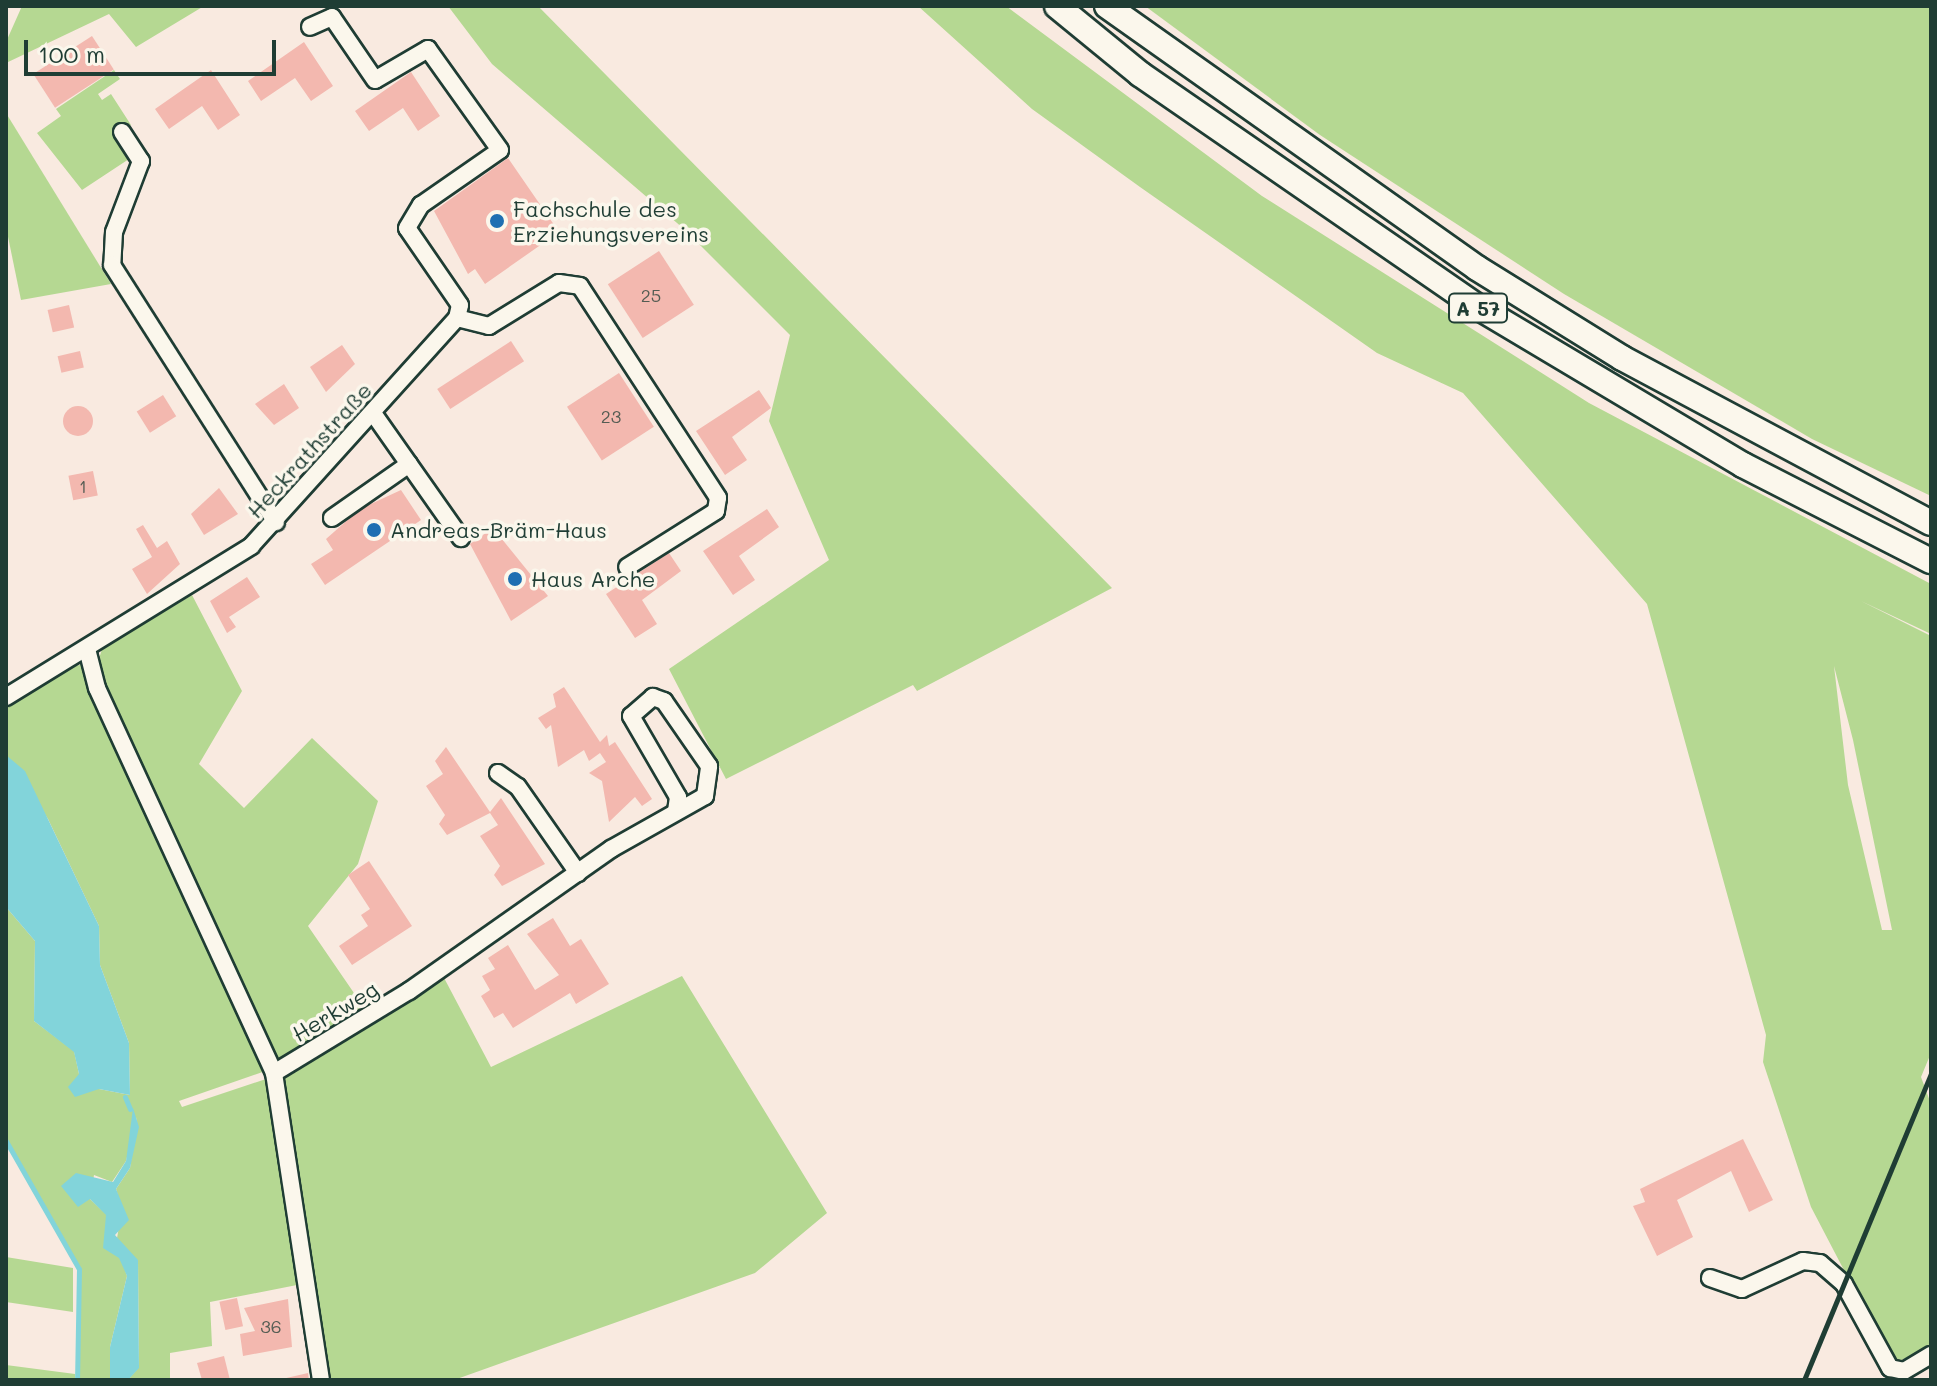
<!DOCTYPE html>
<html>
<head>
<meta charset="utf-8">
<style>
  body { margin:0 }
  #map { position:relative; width:1937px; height:1386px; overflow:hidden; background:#f9eae0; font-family:Mali,sans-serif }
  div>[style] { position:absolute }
  .green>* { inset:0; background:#b5d892 }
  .water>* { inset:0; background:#82d4da }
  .stream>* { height:5px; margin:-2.5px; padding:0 2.5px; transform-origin:2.5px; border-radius:2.5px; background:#82d4da }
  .building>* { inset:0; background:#f3b8af; transform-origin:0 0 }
  .round { border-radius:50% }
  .roads { filter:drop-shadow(2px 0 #1f3d34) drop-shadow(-2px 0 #1f3d34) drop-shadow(0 2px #1f3d34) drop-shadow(0 -2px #1f3d34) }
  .minor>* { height:16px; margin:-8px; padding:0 8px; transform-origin:8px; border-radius:8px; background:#fbf7ec }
  .highway>* { height:24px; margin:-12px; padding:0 12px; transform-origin:12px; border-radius:12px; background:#fbf7ec }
  .rail>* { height:5px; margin:-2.5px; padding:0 2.5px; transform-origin:2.5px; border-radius:2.5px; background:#1f3d34 }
  .dots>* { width:22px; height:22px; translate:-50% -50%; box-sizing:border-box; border:4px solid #fbf7ec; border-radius:50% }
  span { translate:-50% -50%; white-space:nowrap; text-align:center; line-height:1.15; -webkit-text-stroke:7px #fbf7ec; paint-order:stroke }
  .number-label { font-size:18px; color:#545c53 }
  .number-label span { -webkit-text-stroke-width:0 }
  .shield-label span { padding:2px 6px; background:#fbf7ec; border:2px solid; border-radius:6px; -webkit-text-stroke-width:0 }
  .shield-label { font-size:20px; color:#1f3d34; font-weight:700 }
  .poi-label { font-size:22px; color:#1f3d34 }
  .left { translate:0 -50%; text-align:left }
  .street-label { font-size:22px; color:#1f3d34 }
  .frame { position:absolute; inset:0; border:8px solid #1f3d34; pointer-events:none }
  .scale { position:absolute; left:24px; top:40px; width:252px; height:36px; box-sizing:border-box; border:4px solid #1f3d34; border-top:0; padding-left:10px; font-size:24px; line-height:28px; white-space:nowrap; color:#1f3d34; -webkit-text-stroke:6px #fbf7ec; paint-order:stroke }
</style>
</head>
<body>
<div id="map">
  <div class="green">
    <i style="clip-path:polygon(22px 6px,204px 6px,136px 47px,109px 14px,6px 63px,6px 42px)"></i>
    <i style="clip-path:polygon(448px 6px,538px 6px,1112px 588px,917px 691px,913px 685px,726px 779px,669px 669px,829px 560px,769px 421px,790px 335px,684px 229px,492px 64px)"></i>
    <i style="clip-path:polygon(evenodd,918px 6px,1006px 6px,1262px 196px,1589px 403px,1931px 584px,1931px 634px,1861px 601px,1931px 636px,1931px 1053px,1921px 1077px,1931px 1104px,1931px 1346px,1893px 1364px,1811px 1207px,1763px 1062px,1766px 1035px,1647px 604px,1463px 393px,1377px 353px,1140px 187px,1032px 109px,918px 6px,1834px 666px,1853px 740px,1892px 930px,1882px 930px,1848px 785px,1834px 666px)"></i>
    <i style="clip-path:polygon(1145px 6px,1931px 6px,1931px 496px,1812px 439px,1564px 294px,1320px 135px)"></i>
    <i style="clip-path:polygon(114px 70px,120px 79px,98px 94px,102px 100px,111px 94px,131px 125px,114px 137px,129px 159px,82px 190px,37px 133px,61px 116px,56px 109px)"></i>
    <i style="clip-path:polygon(6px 113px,111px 284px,21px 300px,6px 227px)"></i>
    <i style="clip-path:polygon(192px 595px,242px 691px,199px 764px,244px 808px,312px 738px,378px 801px,358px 864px,308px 926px,367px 1012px,277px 1067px,179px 1101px,182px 1107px,269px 1078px,302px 1284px,210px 1302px,212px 1346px,170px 1353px,170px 1380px,128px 1380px,139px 1367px,138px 1261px,116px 1244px,122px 1209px,116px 1189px,130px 1168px,137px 1117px,126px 1161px,112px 1182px,94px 1175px,90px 1199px,107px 1215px,127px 1276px,110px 1347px,110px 1380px,79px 1380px,80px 1268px,6px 1139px,6px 907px,35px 941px,34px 1021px,74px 1051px,79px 1074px,99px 1089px,130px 1095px,129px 1043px,100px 965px,99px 926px,48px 819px,6px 755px,6px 704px,68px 667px,98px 662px,102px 649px)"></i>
    <i style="clip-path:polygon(442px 974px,491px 1067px,682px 976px,827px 1213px,755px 1273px,454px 1380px,330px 1380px,282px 1076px)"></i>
    <i style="clip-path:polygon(6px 1257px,73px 1268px,73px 1312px,6px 1302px)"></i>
    <i style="clip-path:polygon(6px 1365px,75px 1374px,75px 1380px,6px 1380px)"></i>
  </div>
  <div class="water">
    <i style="clip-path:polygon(6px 755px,25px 771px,99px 926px,100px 965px,129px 1043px,130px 1095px,99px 1089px,75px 1097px,68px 1087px,79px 1074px,74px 1052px,34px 1021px,35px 941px,6px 907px)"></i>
    <i style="clip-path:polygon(133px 1108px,139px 1127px,130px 1168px,116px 1189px,129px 1220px,115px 1235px,138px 1260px,139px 1368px,128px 1380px,110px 1380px,110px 1347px,127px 1276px,119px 1258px,103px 1248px,106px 1215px,90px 1199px,78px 1207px,61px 1186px,76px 1173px,113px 1182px,126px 1161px)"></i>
  </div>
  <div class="stream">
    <i style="left:125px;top:1097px;width:13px;rotate:67deg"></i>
    <i style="left:6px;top:1141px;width:147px;rotate:60.3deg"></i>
    <i style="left:79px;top:1269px;width:111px;rotate:91deg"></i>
  </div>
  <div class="building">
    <i style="left:92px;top:36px;width:40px;height:70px;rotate:57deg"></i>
    <i style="clip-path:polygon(304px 42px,333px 86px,311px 101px,295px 78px,261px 101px,248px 81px)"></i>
    <i style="clip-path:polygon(211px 70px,240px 115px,218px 130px,202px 106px,169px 129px,155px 109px)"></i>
    <i style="clip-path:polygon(411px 72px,440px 116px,418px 131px,403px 108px,369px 131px,355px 111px)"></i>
    <i style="clip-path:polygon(508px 158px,559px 232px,485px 284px,475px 269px,468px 274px,434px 211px)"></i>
    <i style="left:659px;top:251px;width:64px;height:61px;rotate:57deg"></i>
    <i style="left:69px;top:305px;width:23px;height:22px;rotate:77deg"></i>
    <i style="left:511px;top:341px;width:24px;height:88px;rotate:57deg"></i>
    <i style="clip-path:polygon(342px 345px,355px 364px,326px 392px,310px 367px)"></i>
    <i style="left:80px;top:351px;width:17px;height:23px;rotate:77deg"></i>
    <i style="left:619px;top:373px;width:64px;height:62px;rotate:57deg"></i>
    <i style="clip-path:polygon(284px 384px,299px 408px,274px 425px,255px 404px)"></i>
    <i style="clip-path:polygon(759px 390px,771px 408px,732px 437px,747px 460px,725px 475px,696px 431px)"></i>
    <i style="left:163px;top:395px;width:25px;height:31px;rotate:58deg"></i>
    <i class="round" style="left:63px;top:406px;width:30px;height:30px"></i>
    <i style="left:93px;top:471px;width:25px;height:25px;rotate:79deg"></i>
    <i style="clip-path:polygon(219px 488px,238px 514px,204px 535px,191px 514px)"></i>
    <i style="clip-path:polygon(401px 490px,421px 520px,325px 585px,311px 564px,333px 550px,326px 539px,360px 509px)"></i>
    <i style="clip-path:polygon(767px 509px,779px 527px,739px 556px,755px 580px,733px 595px,703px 551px)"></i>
    <i style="clip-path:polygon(143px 525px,157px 548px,167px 541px,180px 564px,147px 594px,132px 569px,152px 557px,136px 529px)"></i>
    <i style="clip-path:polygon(493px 528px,548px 596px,511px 621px,470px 544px)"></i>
    <i style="clip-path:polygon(669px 553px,681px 571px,642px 600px,657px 624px,635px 638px,606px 594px)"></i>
    <i style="clip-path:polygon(247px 577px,260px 597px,229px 617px,236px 627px,227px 633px,210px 601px)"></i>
    <i style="clip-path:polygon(564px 687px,600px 742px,607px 735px,609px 746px,615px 742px,652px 799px,642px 806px,635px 797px,609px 822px,602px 781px,589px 773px,606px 762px,600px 753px,589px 761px,584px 750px,558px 767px,551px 725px,546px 729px,538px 718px,556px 707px,553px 694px)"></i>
    <i style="clip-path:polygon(446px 747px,490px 812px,501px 798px,545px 864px,502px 886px,494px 875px,500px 866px,480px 836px,498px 825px,490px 813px,447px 835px,439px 824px,445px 815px,426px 786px,443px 774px,435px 761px)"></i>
    <i style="clip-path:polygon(369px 861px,412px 926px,352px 965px,339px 946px,368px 926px,361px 915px,370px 909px,348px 875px)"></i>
    <i style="clip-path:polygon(553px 918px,570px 946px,581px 939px,609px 984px,576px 1004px,570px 993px,513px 1028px,503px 1013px,494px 1018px,481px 996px,490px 990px,482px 976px,495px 969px,488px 958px,508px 945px,535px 990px,559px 975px,527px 934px)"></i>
    <i style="clip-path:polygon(1743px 1139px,1773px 1200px,1749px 1212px,1731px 1171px,1677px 1200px,1693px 1237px,1657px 1256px,1633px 1206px,1645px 1202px,1640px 1189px)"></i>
    <i style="left:237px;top:1298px;width:29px;height:18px;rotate:78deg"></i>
    <i style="clip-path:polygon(288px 1299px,292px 1347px,243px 1356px,240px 1334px,255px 1331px,244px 1308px)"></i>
    <i style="clip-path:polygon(224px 1356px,230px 1380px,202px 1380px,197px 1363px)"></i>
    <i style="clip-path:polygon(308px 1373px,309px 1380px,282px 1380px,282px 1379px)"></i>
  </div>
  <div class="roads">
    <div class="minor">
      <i style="left:122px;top:132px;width:35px;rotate:57deg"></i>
      <i style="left:141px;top:161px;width:76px;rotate:110.8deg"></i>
      <i style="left:114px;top:232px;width:33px;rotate:93deg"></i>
      <i style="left:112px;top:265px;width:305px;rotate:57.5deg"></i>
      <i style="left:457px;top:318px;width:33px;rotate:14deg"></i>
      <i style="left:489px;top:326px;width:82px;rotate:-31.6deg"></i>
      <i style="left:559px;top:283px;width:21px;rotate:8deg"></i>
      <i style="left:580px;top:286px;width:253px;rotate:56.9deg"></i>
      <i style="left:718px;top:498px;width:13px;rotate:99deg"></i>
      <i style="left:716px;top:511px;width:105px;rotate:147.8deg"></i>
      <i style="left:373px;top:413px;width:153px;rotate:54.9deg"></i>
      <i style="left:332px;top:518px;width:94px;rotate:-35deg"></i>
      <i style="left:87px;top:649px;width:40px;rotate:75.6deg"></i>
      <i style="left:97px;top:688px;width:424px;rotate:65.3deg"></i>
      <i style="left:274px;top:1073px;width:311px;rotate:81.3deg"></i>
      <i style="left:6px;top:697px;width:288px;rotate:-31.6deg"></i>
      <i style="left:251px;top:546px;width:307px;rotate:-47.9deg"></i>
      <i style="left:457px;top:318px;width:13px;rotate:-77deg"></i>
      <i style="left:460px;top:305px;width:93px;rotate:-124.5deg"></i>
      <i style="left:407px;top:228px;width:27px;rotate:-59deg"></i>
      <i style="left:421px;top:205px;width:96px;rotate:-34.8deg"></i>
      <i style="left:500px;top:150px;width:124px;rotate:-125.5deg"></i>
      <i style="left:428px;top:49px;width:61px;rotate:149.7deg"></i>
      <i style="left:375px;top:80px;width:76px;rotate:-124.3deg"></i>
      <i style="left:332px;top:17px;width:24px;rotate:156deg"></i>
      <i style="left:498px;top:773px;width:24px;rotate:35deg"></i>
      <i style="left:518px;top:787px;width:105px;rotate:55.1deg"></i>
      <i style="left:274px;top:1073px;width:158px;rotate:-31.3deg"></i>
      <i style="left:409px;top:991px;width:247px;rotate:-35.1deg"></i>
      <i style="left:611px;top:849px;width:108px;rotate:-29.4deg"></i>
      <i style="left:705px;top:796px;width:30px;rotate:-82deg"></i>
      <i style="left:709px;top:766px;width:79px;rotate:-124.7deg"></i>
      <i style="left:664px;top:701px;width:12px;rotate:-160deg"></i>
      <i style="left:653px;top:697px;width:29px;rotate:139deg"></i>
      <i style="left:631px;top:716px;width:94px;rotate:59.9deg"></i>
      <i style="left:678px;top:797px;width:15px;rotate:98deg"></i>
      <i style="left:1710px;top:1278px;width:34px;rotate:19deg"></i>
      <i style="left:1742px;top:1289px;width:67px;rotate:-24.7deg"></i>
      <i style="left:1803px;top:1261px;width:17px;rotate:7deg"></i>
      <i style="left:1820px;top:1263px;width:32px;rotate:41deg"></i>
      <i style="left:1844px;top:1284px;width:96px;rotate:61.3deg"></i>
      <i style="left:1890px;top:1368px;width:14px;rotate:12deg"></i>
      <i style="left:1904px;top:1371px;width:31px;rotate:-31deg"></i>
    </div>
    <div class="highway">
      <i style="left:1057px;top:6px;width:107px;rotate:39.3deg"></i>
      <i style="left:1140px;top:74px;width:411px;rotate:34.6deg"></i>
      <i style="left:1478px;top:307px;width:309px;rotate:30.8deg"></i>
      <i style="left:1743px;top:465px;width:211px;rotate:27.1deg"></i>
      <i style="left:1107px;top:6px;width:453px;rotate:35.3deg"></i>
      <i style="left:1477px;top:268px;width:171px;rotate:31.8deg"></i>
      <i style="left:1622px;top:358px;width:350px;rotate:28.1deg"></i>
    </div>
  </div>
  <div class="rail">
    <i style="left:1804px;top:1380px;width:331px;rotate:-67.5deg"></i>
  </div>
  <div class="dots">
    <i style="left:497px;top:221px;background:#1f6fb2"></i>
    <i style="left:374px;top:530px;background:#1f6fb2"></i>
    <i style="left:515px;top:579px;background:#1f6fb2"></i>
  </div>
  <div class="number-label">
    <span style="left:651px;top:295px">25</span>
    <span style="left:611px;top:416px">23</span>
    <span style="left:83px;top:486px">1</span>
    <span style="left:271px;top:1326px">36</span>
  </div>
  <div class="shield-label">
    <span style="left:1478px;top:308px">A 57</span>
  </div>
  <div class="poi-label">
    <span class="left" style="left:513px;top:221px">Fachschule des<br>Erziehungsvereins</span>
    <span class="left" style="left:390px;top:530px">Andreas-Bräm-Haus</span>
    <span class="left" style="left:531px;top:579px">Haus Arche</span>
  </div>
  <div class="street-label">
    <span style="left:309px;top:450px;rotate:-48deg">Heckrathstraße</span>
    <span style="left:335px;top:1011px;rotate:-31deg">Herkweg</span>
  </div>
  <div class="frame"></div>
  <div class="scale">100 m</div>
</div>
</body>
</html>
